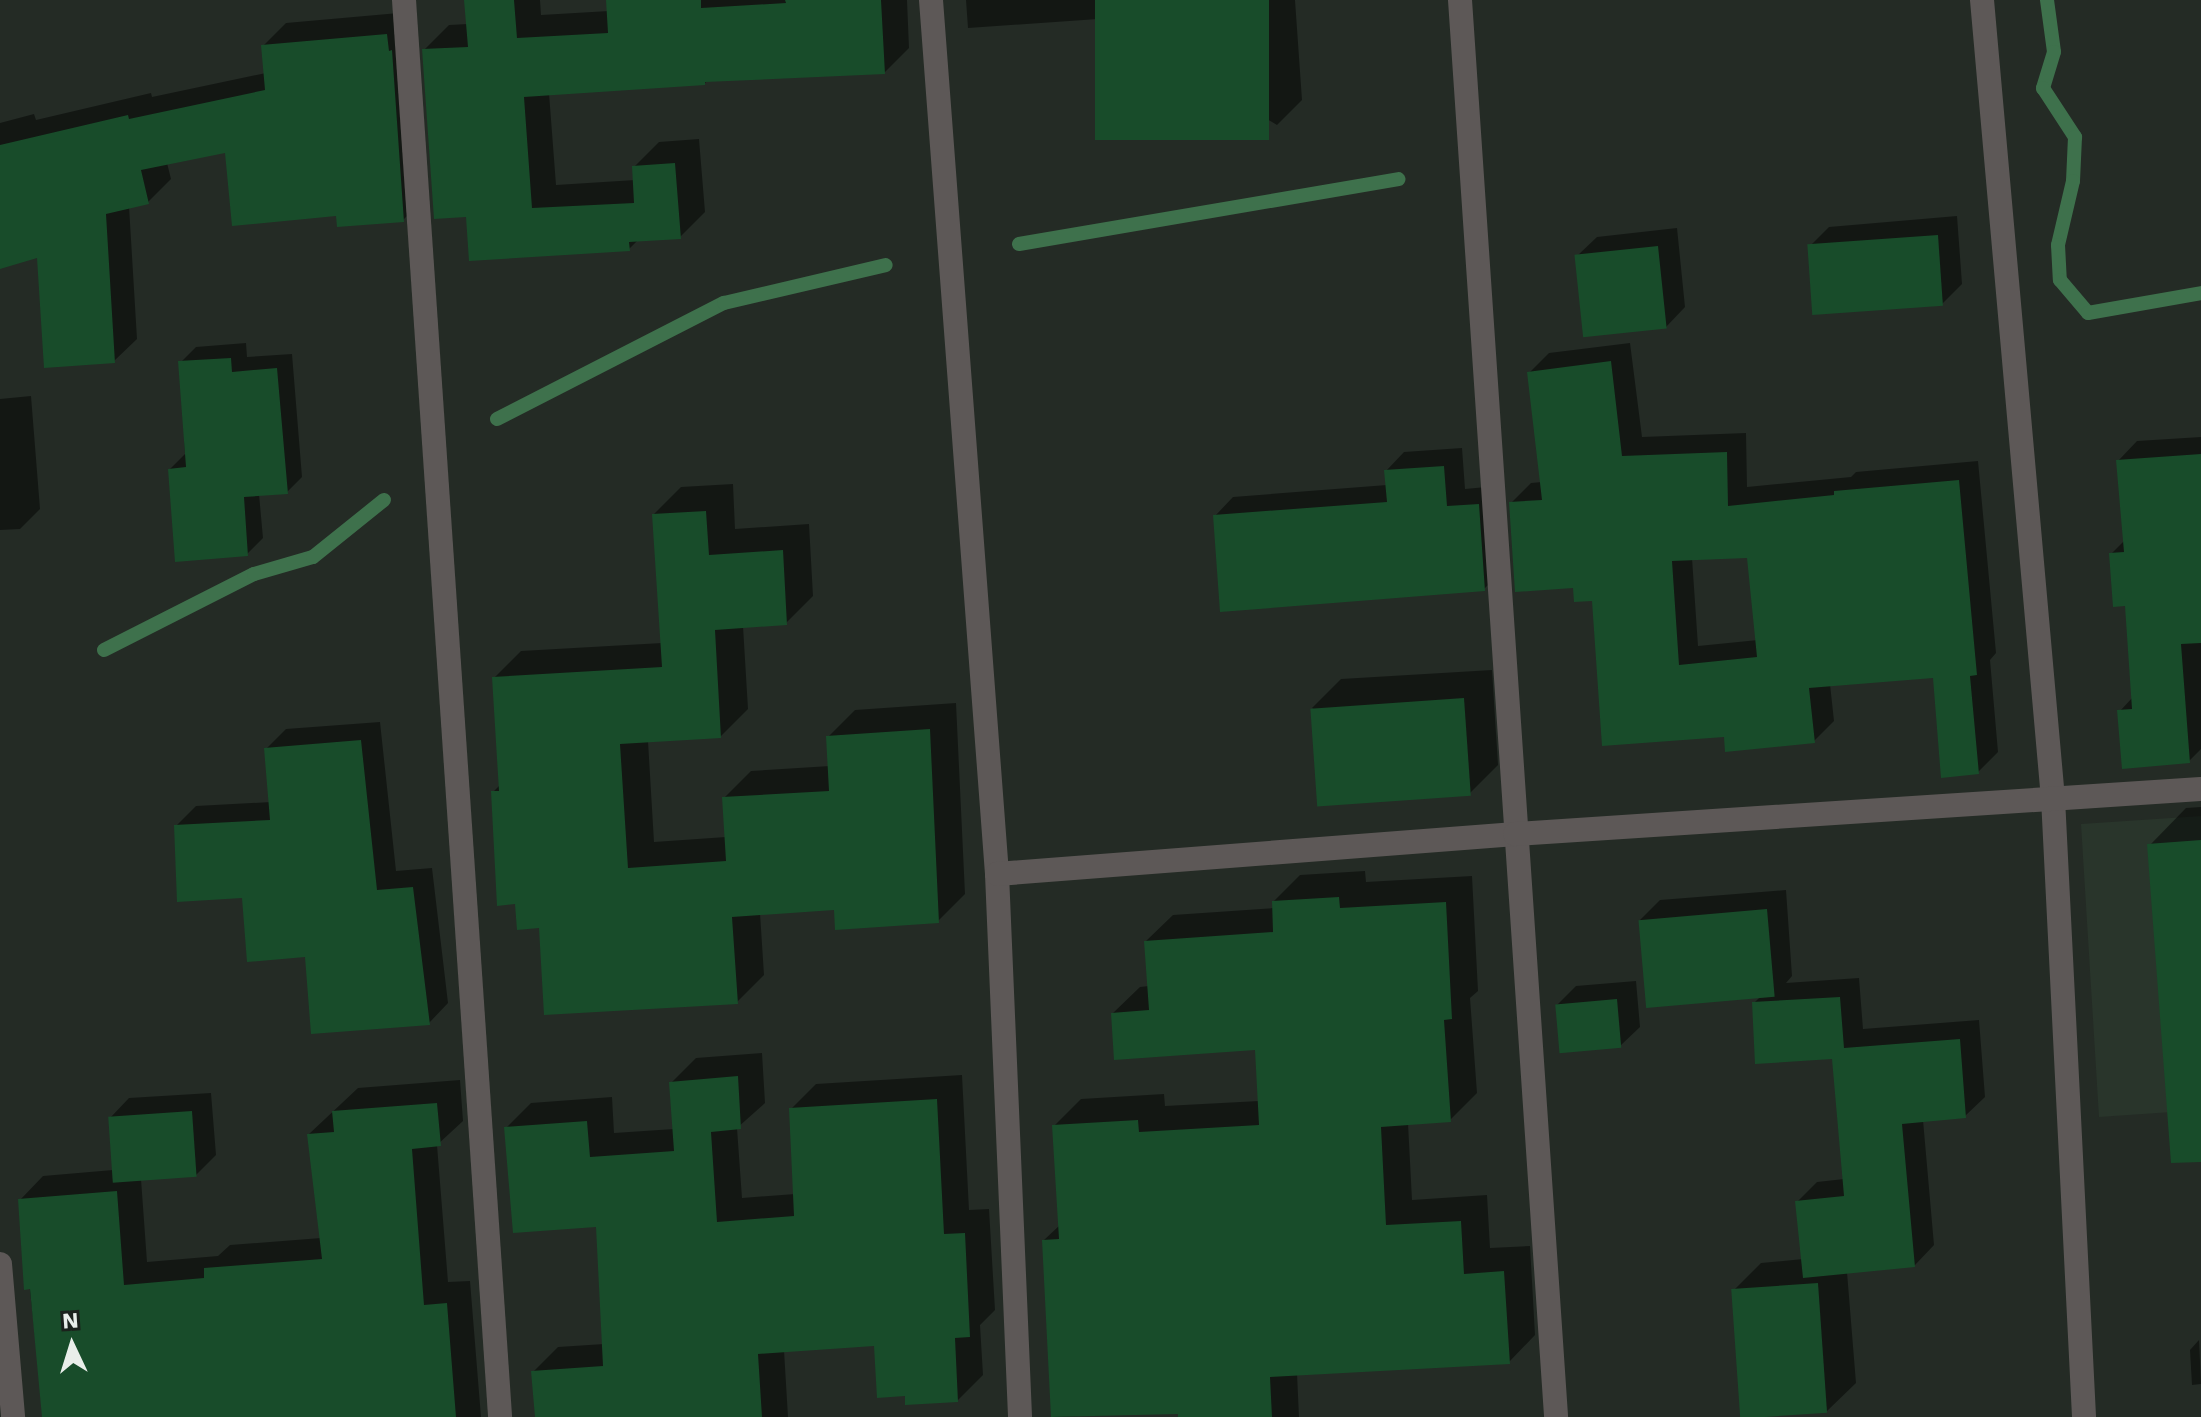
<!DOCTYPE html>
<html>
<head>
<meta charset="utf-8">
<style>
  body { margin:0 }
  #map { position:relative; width:2201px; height:1417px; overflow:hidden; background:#242b25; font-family:"Work Sans",sans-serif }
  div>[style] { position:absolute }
  .built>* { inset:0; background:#29352b }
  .shadow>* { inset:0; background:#0007 }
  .stream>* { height:14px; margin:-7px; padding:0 7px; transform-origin:7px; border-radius:7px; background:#3e714c }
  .building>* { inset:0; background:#184c2a; transform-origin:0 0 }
  .minor>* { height:24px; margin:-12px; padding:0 12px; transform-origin:12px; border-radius:12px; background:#5d5857 }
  span { translate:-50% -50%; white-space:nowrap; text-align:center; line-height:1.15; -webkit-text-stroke:8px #1b211c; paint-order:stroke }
  .north { position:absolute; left:32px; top:1305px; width:80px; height:80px; -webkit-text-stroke:6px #1b211c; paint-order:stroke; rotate:356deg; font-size:22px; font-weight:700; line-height:32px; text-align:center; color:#e9eeea }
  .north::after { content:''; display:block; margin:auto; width:28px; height:36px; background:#e9eeea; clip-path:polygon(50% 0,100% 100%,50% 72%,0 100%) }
</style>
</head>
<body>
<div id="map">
  <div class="built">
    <i style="clip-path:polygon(2201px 816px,2201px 1110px,2099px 1117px,2081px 824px)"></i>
  </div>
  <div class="shadow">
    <i style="clip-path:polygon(466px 0,540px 0,541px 15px,609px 11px,608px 0,907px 0,909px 48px,885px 72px,708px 80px,705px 83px,549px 93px,556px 185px,635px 180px,634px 167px,659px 142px,699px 139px,705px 212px,680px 237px,638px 240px,629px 249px,468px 215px,424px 50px,449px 25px,468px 24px)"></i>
    <i style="clip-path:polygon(966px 0,1295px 0,1302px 100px,1277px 125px,1098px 19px,968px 28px)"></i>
    <i style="clip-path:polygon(410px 12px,426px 197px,403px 220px,338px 214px,226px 150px,167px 163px,171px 179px,148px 202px,129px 206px,137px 339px,114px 361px,39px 256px,0 266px,0 123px,34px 114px,36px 120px,151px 93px,152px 97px,266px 73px,263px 46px,286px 23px)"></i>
    <i style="clip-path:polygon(1957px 216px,1962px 284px,1942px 304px,1809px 247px,1829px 227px)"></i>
    <i style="clip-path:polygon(1677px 228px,1685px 307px,1666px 327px,1577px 256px,1597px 237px)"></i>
    <i style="clip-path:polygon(246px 343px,247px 357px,292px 354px,302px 477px,287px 492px,259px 494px,263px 538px,247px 554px,170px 469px,185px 454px,181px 362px,196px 347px)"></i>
    <i style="clip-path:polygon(evenodd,1630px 343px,1642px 437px,1746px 433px,1747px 487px,1851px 477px,1856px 472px,1978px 461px,1996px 653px,1990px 660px,1998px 752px,1978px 772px,1934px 676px,1830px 684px,1834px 721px,1814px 741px,1725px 735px,1593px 599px,1575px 586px,1511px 503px,1531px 483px,1542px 482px,1529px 373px,1549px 353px,1630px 343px,1749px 556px,1758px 640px,1698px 646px,1692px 558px,1749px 556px)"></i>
    <i style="clip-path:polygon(31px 396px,40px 509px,20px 529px,0 530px,0 399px)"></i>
    <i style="clip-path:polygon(2201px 437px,2201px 749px,2189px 761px,2120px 711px,2133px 697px,2127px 604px,2111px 554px,2125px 540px,2118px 461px,2137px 441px)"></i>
    <i style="clip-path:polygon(1462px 448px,1465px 489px,1497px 486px,1503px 570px,1484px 589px,1215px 516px,1233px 497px,1387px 485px,1386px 471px,1404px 452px)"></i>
    <i style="clip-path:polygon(733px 484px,735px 529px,809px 524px,813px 596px,786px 623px,743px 626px,748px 709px,721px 736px,648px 741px,654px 842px,726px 837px,724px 798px,751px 771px,830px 766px,828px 737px,855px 710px,956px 703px,965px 894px,938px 921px,835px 908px,760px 913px,764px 975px,737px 1002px,541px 926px,517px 902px,493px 792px,500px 785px,494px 678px,521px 651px,662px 643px,654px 514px,681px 487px)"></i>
    <i style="clip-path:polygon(1492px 670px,1498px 765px,1469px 794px,1312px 708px,1341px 679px)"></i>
    <i style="clip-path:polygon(380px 722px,396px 871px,432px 868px,448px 1003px,429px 1023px,307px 955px,243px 896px,176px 826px,196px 806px,271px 802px,266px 749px,286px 729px)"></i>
    <i style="clip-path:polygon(2201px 807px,2201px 1101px,2150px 845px,2186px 808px)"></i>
    <i style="clip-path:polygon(1365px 871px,1366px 882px,1472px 876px,1478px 991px,1470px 998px,1477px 1093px,1450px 1120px,1408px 1123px,1412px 1200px,1487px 1195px,1490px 1248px,1530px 1246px,1535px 1335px,1509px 1362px,1297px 1373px,1299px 1417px,1180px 1417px,1180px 1412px,1053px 1417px,1044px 1240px,1060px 1225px,1054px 1126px,1081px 1099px,1164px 1094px,1165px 1106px,1259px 1101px,1257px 1048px,1113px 1013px,1140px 987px,1149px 986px,1146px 941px,1173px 915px,1274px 908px,1274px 901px,1300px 875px)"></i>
    <i style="clip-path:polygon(1786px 890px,1792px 976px,1786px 983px,1859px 978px,1863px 1029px,1979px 1020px,1985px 1097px,1965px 1116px,1923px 1120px,1934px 1245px,1915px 1265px,1847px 1272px,1856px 1383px,1827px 1411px,1743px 1417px,1733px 1291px,1761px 1263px,1803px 1259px,1797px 1202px,1817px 1182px,1844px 1179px,1834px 1057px,1754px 1003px,1760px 997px,1640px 920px,1660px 900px)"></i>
    <i style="clip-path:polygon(1636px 981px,1640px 1027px,1620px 1046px,1557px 1005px,1576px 986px)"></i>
    <i style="clip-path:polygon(762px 1053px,765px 1103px,737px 1128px,742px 1198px,795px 1194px,791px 1109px,816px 1084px,962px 1075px,969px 1210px,989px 1209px,995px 1310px,980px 1325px,983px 1375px,958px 1400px,907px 1394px,876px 1344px,784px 1350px,788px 1417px,537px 1417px,533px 1372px,558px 1347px,604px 1344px,597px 1225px,506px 1128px,531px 1103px,612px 1097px,614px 1133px,674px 1129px,671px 1083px,696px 1058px)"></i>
    <i style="clip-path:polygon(460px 1080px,463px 1121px,437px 1145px,448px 1282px,470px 1281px,481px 1417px,44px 1417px,20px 1200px,43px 1176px,113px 1170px,110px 1118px,129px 1098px,211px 1093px,216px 1155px,196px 1175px,141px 1179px,147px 1262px,218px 1256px,230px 1245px,321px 1238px,309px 1134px,358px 1088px)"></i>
    <i style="clip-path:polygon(2199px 1340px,2201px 1384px,2192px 1385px,2190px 1350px)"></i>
  </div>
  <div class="stream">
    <i style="left:2047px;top:0;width:52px;rotate:82.3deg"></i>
    <i style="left:2054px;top:52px;width:38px;rotate:107deg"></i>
    <i style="left:2043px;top:88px;width:59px;rotate:56.9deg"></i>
    <i style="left:2075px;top:137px;width:44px;rotate:92.6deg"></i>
    <i style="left:2073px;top:181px;width:66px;rotate:103.2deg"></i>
    <i style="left:2058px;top:245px;width:35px;rotate:87deg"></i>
    <i style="left:2060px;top:280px;width:43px;rotate:49.7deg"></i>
    <i style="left:2088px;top:313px;width:115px;rotate:-10deg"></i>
    <i style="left:1019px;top:244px;width:385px;rotate:-9.7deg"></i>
    <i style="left:497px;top:419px;width:255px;rotate:-27.1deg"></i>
    <i style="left:724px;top:303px;width:166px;rotate:-13.2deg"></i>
    <i style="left:104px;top:650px;width:168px;rotate:-26.9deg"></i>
    <i style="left:254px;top:574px;width:61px;rotate:-16.1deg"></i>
    <i style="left:313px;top:557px;width:91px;rotate:-38.8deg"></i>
  </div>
  <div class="building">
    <i style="clip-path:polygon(464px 0,514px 0,517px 38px,608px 33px,606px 0,701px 0,701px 8px,786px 3px,785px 0,881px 0,885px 74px,705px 82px,705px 85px,524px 97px,532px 208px,634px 203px,632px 166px,675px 163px,681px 239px,629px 242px,630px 251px,469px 261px,466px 217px,434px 219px,422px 49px,468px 47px)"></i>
    <i style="left:1095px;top:0;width:174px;height:140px"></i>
    <i style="clip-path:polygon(387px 34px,389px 51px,392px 50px,404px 222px,337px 227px,336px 216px,232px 226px,225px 153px,141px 170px,149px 204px,106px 214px,115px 363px,44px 368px,37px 258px,0 269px,0 145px,128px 115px,129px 119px,265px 90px,261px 45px)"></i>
    <i style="left:1938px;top:235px;width:71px;height:131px;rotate:86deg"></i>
    <i style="left:1658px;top:246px;width:83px;height:84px;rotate:84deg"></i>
    <i style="clip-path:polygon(231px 358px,232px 372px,277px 368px,288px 494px,244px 497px,248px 556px,175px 562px,168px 469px,186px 467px,178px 361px)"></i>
    <i style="clip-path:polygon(evenodd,1611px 361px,1622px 456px,1727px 452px,1728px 506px,1834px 495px,1834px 491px,1959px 480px,1977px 675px,1970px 676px,1979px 774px,1941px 778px,1933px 678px,1809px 688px,1815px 743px,1725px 752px,1724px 737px,1602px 746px,1592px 601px,1574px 602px,1573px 588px,1515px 592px,1509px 502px,1542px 500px,1527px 372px,1611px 361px,1747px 558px,1757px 657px,1679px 665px,1672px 561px,1747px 558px)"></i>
    <i style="clip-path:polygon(2201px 454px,2201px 643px,2181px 644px,2190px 763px,2122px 769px,2117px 710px,2132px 709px,2125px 606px,2113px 607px,2109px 553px,2124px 552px,2116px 460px)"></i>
    <i style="clip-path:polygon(1444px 466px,1447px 506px,1479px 504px,1485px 591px,1220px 612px,1213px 515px,1387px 502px,1384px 470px)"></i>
    <i style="clip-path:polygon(706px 511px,709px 555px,783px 550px,787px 625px,715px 630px,721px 738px,620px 744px,628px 868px,726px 861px,722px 797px,829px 791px,826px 736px,930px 729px,939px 923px,835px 930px,834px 910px,732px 917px,738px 1004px,544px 1015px,539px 928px,517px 930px,515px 904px,497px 906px,491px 791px,499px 791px,492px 677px,662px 667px,652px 514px)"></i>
    <i style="left:1464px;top:698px;width:98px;height:154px;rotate:86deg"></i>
    <i style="clip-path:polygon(361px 740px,377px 890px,413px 887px,430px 1025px,311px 1034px,305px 957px,247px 962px,242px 898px,177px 902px,174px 825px,270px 820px,264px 748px)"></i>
    <i style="clip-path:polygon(2201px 840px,2201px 1162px,2171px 1163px,2147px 844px)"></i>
    <i style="clip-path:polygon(1339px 897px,1340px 908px,1446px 902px,1452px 1019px,1444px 1020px,1451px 1122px,1381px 1127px,1386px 1225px,1461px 1221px,1464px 1274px,1504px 1271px,1510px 1364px,1270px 1377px,1272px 1417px,1178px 1417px,1178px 1414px,1051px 1417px,1042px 1240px,1059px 1239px,1052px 1125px,1138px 1120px,1139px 1132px,1259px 1125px,1255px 1050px,1114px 1060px,1111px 1013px,1149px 1010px,1144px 941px,1273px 932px,1272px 901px)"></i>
    <i style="left:1767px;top:909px;width:88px;height:129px;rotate:85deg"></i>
    <i style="clip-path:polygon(1840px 997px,1844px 1048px,1960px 1039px,1966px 1118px,1902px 1124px,1915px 1267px,1803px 1278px,1795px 1201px,1844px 1196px,1832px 1059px,1755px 1064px,1752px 1002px)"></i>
    <i style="left:1617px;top:999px;width:49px;height:62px;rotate:85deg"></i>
    <i style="clip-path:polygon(738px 1076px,741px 1129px,711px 1132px,717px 1222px,794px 1216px,789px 1108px,937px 1099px,944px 1234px,965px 1233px,970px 1337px,955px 1338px,958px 1402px,905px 1405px,905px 1396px,877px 1398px,874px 1346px,758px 1354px,762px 1417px,535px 1417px,531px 1371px,603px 1366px,596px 1227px,513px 1233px,504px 1127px,587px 1121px,590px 1157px,674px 1151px,669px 1082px)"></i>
    <i style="clip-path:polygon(437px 1103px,441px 1146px,412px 1149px,424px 1305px,447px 1303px,456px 1417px,42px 1417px,30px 1289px,24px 1290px,18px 1199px,117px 1191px,124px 1285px,204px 1278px,204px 1268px,322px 1259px,307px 1134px,334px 1132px,332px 1111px)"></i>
    <i style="left:192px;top:1111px;width:66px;height:84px;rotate:86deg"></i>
    <i style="left:1818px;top:1283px;width:130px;height:87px;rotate:86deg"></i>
  </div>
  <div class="minor">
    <i style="left:404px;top:0;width:1420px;rotate:86.12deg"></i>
    <i style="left:931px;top:0;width:876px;rotate:85.68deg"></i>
    <i style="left:997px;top:874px;width:543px;rotate:87.57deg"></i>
    <i style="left:1460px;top:0;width:1420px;rotate:86.12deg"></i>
    <i style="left:1982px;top:0;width:801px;rotate:84.92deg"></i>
    <i style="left:2053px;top:798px;width:620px;rotate:87.13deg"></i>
    <i style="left:997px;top:874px;width:520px;rotate:-4.42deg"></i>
    <i style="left:1515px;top:834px;width:687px;rotate:-3.75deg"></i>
    <i style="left:0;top:1264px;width:154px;rotate:85.1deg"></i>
  </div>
  <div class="north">N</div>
</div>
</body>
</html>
